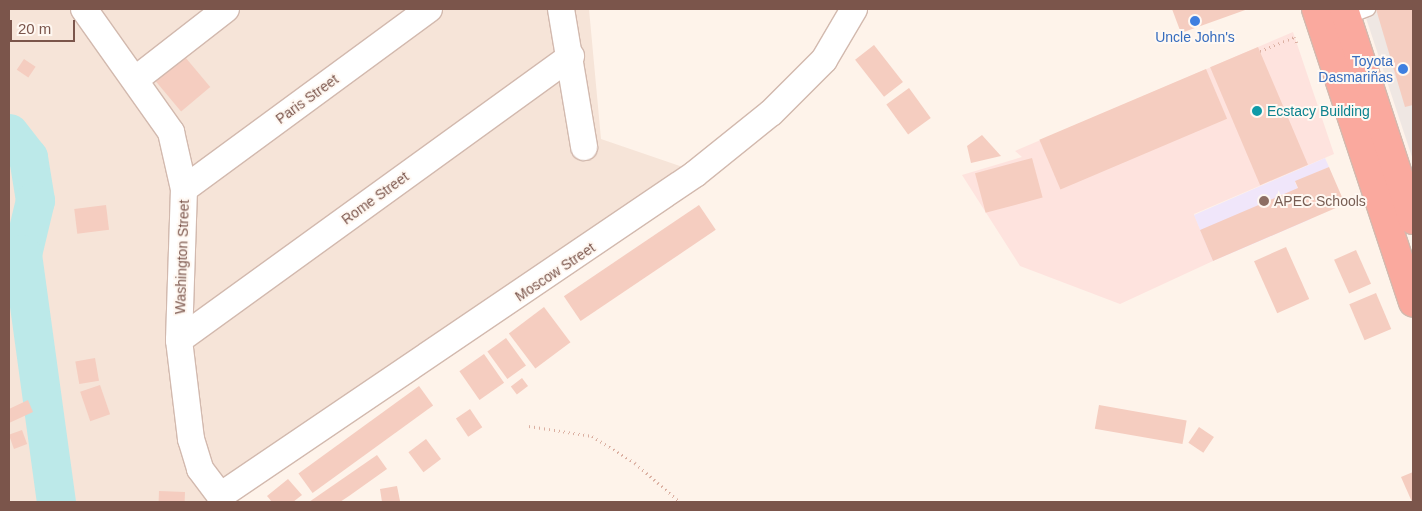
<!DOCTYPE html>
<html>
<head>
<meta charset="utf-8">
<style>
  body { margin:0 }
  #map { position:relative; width:1422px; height:511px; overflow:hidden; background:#fef3ea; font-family:Arial,sans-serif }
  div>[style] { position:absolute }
  .residential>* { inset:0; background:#f6e4d8 }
  .commercial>* { inset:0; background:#fee3de }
  .industrial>* { inset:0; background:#efe7e3 }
  .education>* { inset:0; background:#f0e6fa }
  .river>* { height:39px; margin:-19.5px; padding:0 19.5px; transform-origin:19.5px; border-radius:19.5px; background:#bce9e9 }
  .building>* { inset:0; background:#f5cdc0; transform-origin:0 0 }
  .path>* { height:3px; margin-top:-1.5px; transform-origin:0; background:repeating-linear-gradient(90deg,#dbb0a2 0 1px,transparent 0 5px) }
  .roads { filter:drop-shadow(1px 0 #d2b9ae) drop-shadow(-1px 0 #d2b9ae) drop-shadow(0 1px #d2b9ae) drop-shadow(0 -1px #d2b9ae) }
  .lane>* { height:14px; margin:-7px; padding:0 7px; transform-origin:7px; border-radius:7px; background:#fff }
  .street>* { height:26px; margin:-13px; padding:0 13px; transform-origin:13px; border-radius:13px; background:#fff }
  .highway>* { height:28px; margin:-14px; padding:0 14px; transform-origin:14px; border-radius:14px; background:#faa99e }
  .dots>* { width:14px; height:14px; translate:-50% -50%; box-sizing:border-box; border:2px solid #fff8f2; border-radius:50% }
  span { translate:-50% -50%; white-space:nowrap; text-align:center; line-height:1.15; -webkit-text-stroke:4px #fff8f2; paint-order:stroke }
  .shop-label { font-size:14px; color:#366cbe }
  .right { translate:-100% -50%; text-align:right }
  .street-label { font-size:14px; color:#7b554b }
  .culture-label { font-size:14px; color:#0d838f }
  .left { translate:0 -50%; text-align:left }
  .education-label { font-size:14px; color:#785e54 }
  .frame { position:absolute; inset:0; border:10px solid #7b554b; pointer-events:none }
  .scale { position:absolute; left:10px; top:20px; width:65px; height:22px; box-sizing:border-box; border:2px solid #7b554b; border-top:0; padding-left:6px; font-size:15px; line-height:18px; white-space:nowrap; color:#7b554b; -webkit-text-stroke:4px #fff8f2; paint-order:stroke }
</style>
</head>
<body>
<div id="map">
  <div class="residential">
    <i style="clip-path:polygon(9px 9px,589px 9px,601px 139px,712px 177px,215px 502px,9px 502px)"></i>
  </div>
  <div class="commercial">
    <i style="clip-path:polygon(1293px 32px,1334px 154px,1194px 214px,1213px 261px,1120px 304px,1020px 266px,962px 175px,1022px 157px,1015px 151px)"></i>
  </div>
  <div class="industrial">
    <i style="clip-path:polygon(1363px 9px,1413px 9px,1413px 160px)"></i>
  </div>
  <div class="education">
    <i style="clip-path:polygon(1325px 158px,1329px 167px,1295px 182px,1311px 219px,1213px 261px,1194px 215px)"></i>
  </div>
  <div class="river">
    <i style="left:9px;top:133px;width:31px;rotate:52deg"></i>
    <i style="left:28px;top:157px;width:44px;rotate:80.8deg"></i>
    <i style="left:35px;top:200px;width:56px;rotate:103.5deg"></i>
    <i style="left:22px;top:254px;width:250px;rotate:82.2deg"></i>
  </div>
  <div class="building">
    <i style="clip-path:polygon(1172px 9px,1248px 9px,1181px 33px)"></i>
    <i style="clip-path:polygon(1376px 9px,1413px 9px,1413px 105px,1405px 107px)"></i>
    <i style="left:874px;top:45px;width:47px;height:24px;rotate:52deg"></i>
    <i style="left:1258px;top:47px;width:128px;height:52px;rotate:67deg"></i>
    <i style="left:180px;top:51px;width:47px;height:38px;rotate:50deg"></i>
    <i style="left:24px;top:59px;width:14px;height:13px;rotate:34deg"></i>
    <i style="left:1206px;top:69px;width:54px;height:181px;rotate:67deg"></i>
    <i style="left:909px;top:88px;width:37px;height:28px;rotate:54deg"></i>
    <i style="clip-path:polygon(982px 135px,1001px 156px,971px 163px,967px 146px)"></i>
    <i style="left:1032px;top:158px;width:41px;height:59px;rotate:75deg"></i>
    <i style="clip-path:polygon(1329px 167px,1345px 204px,1213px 261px,1200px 230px,1298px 188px,1295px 181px)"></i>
    <i style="left:106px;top:205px;width:25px;height:32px;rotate:83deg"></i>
    <i style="left:699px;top:205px;width:30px;height:163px;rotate:56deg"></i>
    <i style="left:1286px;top:247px;width:57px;height:35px;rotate:66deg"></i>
    <i style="left:1356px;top:250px;width:37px;height:24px;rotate:66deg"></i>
    <i style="left:1376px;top:293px;width:39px;height:29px;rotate:67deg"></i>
    <i style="left:544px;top:307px;width:44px;height:44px;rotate:53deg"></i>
    <i style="left:506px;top:338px;width:34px;height:23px;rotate:54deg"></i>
    <i style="left:484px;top:354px;width:35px;height:30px;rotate:55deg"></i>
    <i style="left:95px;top:358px;width:23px;height:20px;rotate:80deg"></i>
    <i style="left:522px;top:378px;width:10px;height:14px;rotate:53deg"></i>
    <i style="left:100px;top:385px;width:31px;height:21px;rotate:71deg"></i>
    <i style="left:419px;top:386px;width:24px;height:149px;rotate:54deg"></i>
    <i style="clip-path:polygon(28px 400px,33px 412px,9px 423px,9px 409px)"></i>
    <i style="left:1099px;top:405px;width:89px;height:24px;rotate:10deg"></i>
    <i style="left:470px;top:409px;width:22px;height:17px;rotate:56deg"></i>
    <i style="left:1199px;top:427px;width:18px;height:19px;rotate:34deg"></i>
    <i style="left:22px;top:430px;width:15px;height:14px;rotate:70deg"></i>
    <i style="left:426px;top:439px;width:25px;height:22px;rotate:53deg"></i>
    <i style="clip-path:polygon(377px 455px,387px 469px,349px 496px,340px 502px,309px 502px)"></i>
    <i style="clip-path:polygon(1413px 472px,1413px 502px,1412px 502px,1401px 477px)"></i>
    <i style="clip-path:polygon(288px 479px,302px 495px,293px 502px,272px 502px,267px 496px)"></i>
    <i style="clip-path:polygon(397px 486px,400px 501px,382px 502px,380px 489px)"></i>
    <i style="left:159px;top:491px;width:26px;height:11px;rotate:2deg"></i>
  </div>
  <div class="path">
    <i style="left:1260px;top:51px;width:37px;rotate:-22deg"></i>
    <i style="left:1294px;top:37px;width:8px;rotate:67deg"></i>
    <i style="left:529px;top:426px;width:64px;rotate:9deg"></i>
    <i style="left:592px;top:436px;width:51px;rotate:32.1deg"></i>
    <i style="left:635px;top:463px;width:60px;rotate:40.9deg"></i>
  </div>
  <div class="roads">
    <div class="lane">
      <i style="left:1344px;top:18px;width:26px;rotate:-21deg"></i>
    </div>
    <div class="street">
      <i style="left:84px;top:9px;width:151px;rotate:54.7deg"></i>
      <i style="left:171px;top:132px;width:58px;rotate:77.2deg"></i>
      <i style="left:184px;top:189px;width:151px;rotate:91.9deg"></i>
      <i style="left:179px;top:340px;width:100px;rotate:83.1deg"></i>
      <i style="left:191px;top:439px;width:31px;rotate:73deg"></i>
      <i style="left:200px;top:469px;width:34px;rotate:53deg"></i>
      <i style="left:220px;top:496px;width:574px;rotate:-34.13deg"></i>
      <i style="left:695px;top:174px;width:97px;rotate:-38.8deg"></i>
      <i style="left:771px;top:113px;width:75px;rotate:-45deg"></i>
      <i style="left:824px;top:60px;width:59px;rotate:-59.5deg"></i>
      <i style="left:561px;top:9px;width:140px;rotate:80.5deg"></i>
      <i style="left:136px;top:79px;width:114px;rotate:-37.9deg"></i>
      <i style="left:184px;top:189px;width:304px;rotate:-36.3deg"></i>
      <i style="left:179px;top:340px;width:484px;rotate:-35.9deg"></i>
    </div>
    <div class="highway">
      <i style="left:1316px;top:9px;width:309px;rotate:71.7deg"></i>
      <i style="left:1344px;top:9px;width:222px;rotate:71.9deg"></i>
    </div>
  </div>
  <div class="dots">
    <i style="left:1195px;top:21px;background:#3f7fe0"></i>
    <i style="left:1403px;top:69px;background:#3f7fe0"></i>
    <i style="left:1257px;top:111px;background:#0f9aa8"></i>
    <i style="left:1264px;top:201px;background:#8d6e63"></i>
  </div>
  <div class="shop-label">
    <span style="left:1195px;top:37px">Uncle John's</span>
    <span class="right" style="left:1393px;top:69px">Toyota<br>Dasmariñas</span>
  </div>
  <div class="street-label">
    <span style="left:307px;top:99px;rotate:-36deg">Paris Street</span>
    <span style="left:375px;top:198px;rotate:-36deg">Rome Street</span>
    <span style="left:182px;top:257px;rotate:-88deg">Washington Street</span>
    <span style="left:555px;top:272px;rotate:-34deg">Moscow Street</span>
  </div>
  <div class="culture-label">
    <span class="left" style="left:1267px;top:111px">Ecstacy Building</span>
  </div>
  <div class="education-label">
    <span class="left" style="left:1274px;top:201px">APEC Schools</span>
  </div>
  <div class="frame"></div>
  <div class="scale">20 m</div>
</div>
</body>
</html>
